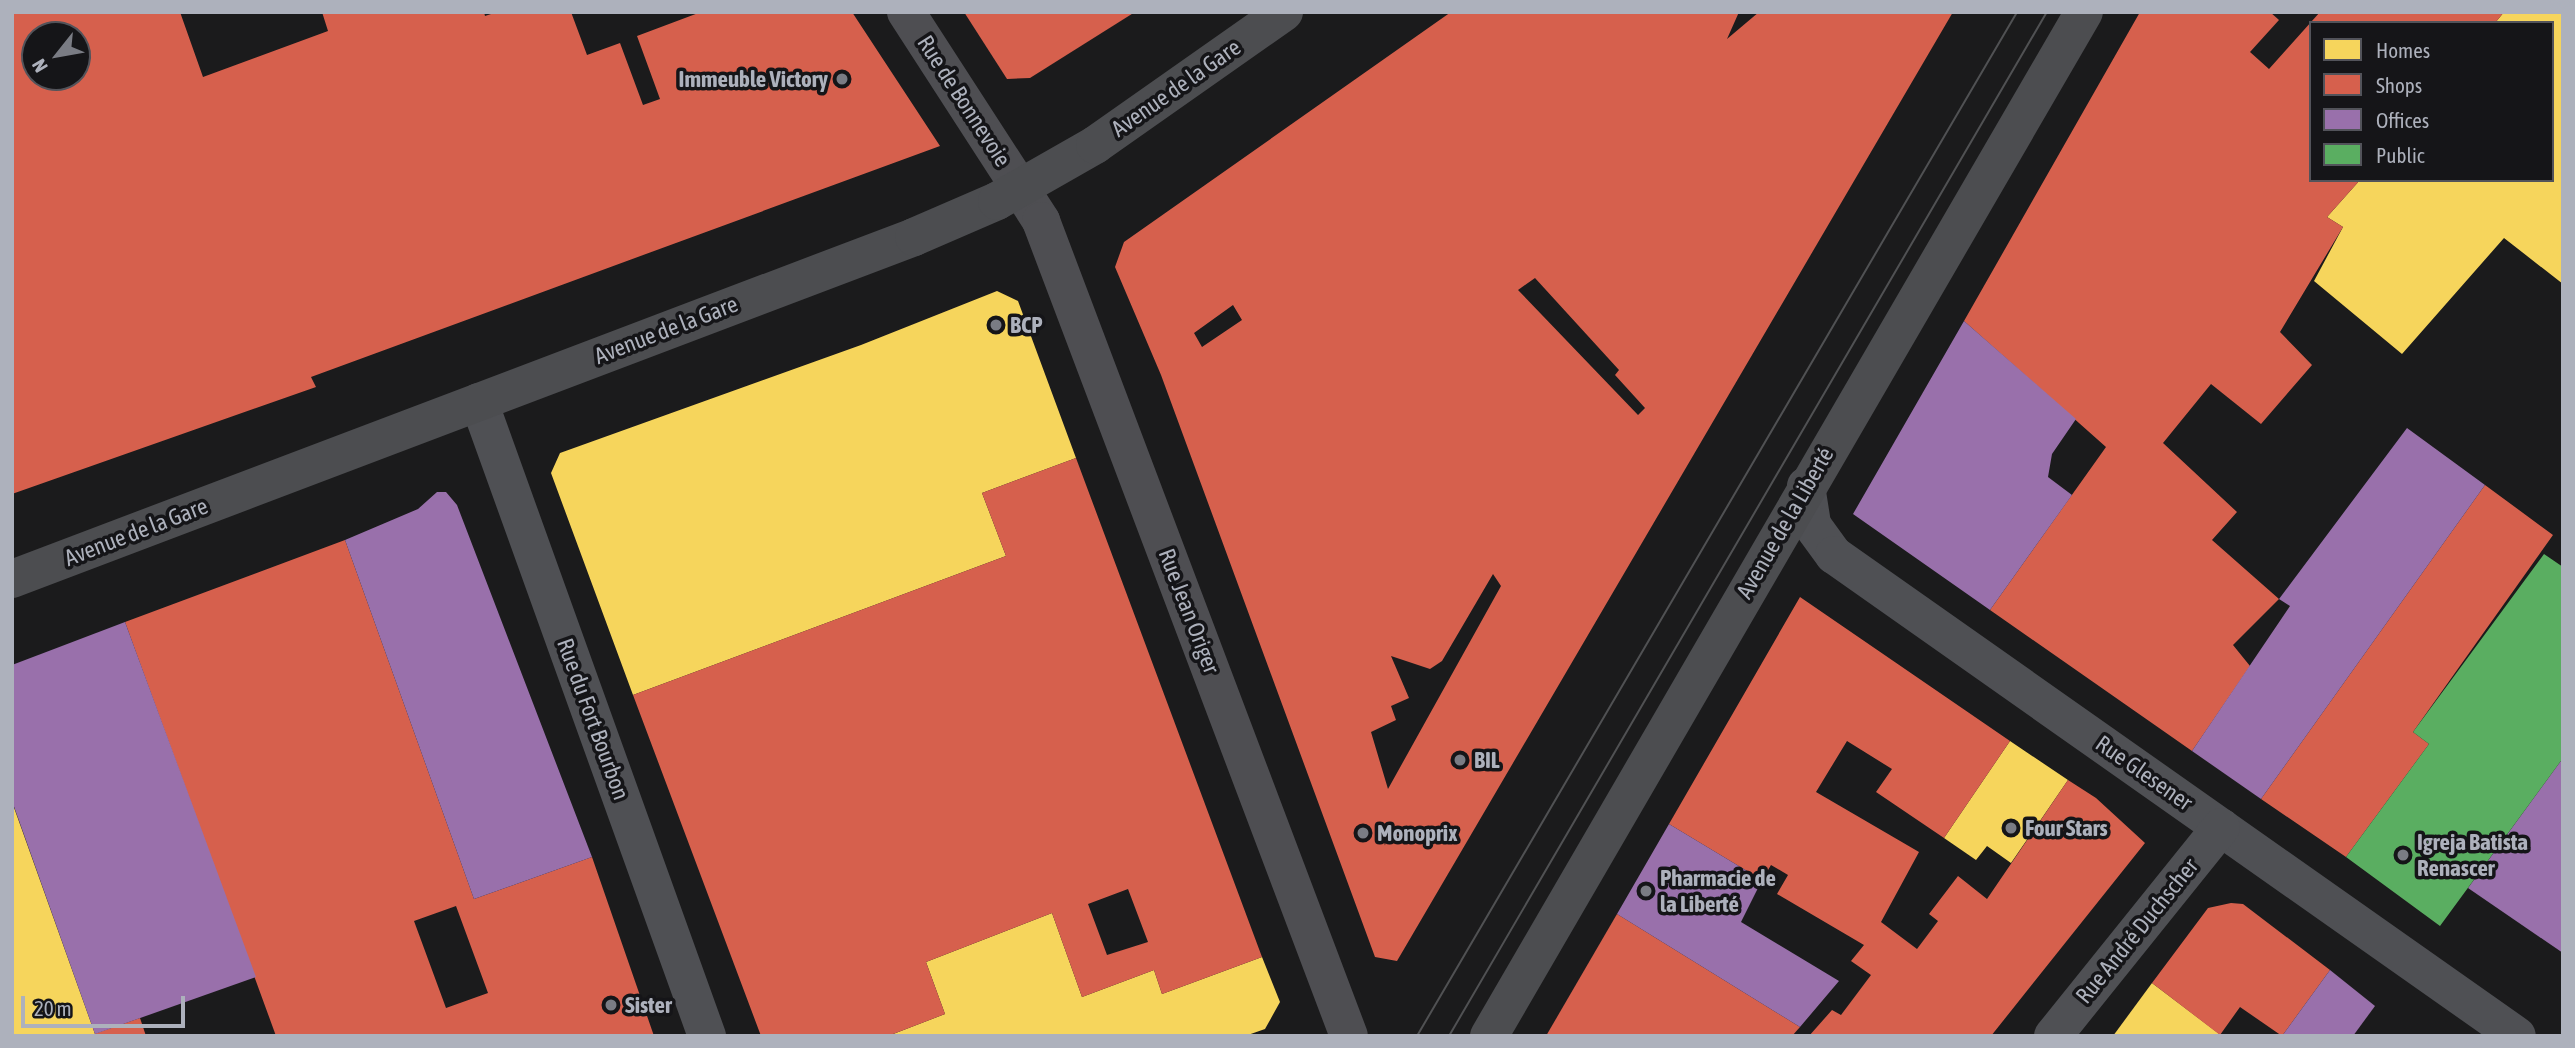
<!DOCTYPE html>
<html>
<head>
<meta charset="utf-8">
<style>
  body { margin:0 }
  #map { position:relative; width:2575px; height:1048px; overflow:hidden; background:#1b1b1c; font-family:"Asap Condensed",sans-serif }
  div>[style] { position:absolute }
  .homes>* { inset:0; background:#f6d55c }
  .shops>* { inset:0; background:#d6604d }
  .offices>* { inset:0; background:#9970ab }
  .public>* { inset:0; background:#5aae61 }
  .street>* { height:38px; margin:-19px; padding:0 19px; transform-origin:19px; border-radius:19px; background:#4f5054 }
  .secondary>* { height:38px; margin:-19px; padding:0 19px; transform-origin:19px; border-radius:19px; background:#4e4e52 }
  .primary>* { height:38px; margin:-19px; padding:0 19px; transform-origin:19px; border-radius:19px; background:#4c4d50 }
  .tram>* { height:2px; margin:-1px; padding:0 1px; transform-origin:1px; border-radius:1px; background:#505153 }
  .dots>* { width:19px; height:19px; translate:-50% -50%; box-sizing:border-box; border:4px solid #151518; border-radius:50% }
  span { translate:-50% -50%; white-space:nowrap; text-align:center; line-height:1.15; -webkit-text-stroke:7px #151518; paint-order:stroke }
  .poi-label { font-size:23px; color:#adb1bc; font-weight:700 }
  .right { translate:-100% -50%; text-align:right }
  .left { translate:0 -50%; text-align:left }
  .street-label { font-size:23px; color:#adb1bc }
  .frame { position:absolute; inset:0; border:14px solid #adb1bc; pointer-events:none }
  .legend { position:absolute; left:2309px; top:21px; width:245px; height:161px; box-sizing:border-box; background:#151518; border:2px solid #52535a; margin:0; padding:9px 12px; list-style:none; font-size:21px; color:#adb1bc }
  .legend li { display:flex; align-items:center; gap:14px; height:35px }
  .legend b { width:35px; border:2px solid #52535a }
  .north { position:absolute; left:21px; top:21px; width:70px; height:70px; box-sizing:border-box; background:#151518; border:2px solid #52535a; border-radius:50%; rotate:239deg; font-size:19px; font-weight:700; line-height:28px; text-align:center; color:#adb1bc }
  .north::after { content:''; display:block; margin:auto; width:24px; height:32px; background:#7a7c84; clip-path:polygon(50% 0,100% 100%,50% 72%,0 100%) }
  .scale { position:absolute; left:21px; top:996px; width:164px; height:32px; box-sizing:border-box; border:4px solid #adb1bc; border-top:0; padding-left:9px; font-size:21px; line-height:24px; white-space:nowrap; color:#adb1bc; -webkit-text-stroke:5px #151518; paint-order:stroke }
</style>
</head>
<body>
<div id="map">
  <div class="homes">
    <i style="clip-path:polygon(2504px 12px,2563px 12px,2563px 284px,2504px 238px,2402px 354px,2314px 281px,2343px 227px,2327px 217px,2360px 180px,2552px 180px,2552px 23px,2495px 23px)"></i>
    <i style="clip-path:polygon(997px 291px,1018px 301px,1076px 458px,982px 493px,1006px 556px,633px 695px,551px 473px,560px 453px,861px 345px)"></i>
    <i style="clip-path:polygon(2010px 741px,2068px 780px,2011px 863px,1987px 846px,1976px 860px,1944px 838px)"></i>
    <i style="clip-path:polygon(12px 802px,95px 1034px,90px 1036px,12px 1036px)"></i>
    <i style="clip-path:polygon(1052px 913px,1082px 997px,1154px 970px,1162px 994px,1262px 957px,1280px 1002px,1265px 1029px,1245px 1036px,888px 1036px,945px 1014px,926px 962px)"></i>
    <i style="clip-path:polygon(2152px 983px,2222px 1036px,2113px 1036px)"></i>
  </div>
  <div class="shops">
    <i style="clip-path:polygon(evenodd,12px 12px,180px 12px,203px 77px,328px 31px,322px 12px,484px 12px,485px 16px,497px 12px,571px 12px,587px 55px,620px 43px,643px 105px,660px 99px,637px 36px,701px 12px,852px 12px,940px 146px,311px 377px,316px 387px,12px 494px,12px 12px,35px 35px,77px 35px,77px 77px,35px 77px,35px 35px)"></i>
    <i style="clip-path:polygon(964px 12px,1135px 12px,1030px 78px,1007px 79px)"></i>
    <i style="clip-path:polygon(evenodd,1451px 12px,1739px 12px,1727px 39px,1759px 12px,1953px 12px,1397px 961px,1375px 957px,1161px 375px,1115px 267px,1124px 242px,1451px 12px,1535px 278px,1619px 370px,1615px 375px,1645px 408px,1638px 415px,1518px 290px,1535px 278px,1451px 12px,1233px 305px,1242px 320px,1202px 347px,1194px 333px,1233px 305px,1451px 12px,1493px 574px,1501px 586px,1388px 789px,1371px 732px,1396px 720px,1391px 706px,1409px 698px,1391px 656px,1430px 669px,1442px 661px,1493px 574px)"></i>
    <i style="clip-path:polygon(2140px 12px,2270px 12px,2279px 20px,2250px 52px,2269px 69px,2320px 12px,2504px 12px,2495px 23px,2311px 23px,2311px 180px,2360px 180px,2327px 217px,2343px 227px,2280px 332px,2312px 365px,2261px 424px,2211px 384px,2163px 443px,2237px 512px,2212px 540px,2279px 599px,2233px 645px,2250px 666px,2192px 751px,1990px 610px,2106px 447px,1964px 321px)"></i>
    <i style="clip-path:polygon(evenodd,1076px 458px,1262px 957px,1162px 994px,1154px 970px,1082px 997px,1052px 913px,926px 962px,945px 1014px,888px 1036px,761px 1036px,633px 695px,1006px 556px,982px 493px,1076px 458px,1128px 889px,1148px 942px,1107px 955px,1088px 904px,1128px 889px)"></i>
    <i style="clip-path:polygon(2485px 485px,2553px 535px,2413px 732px,2429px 744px,2346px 857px,2261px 799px)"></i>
    <i style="clip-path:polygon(evenodd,345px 540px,474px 899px,592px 857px,654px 1036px,276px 1036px,125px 622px,345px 540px,456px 906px,488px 993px,446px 1008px,414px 921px,456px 906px)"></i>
    <i style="clip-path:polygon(1800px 597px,2010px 741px,1944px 838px,1876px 792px,1892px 769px,1847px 741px,1816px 792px,1919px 852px,1881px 922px,1917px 949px,1938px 921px,1929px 914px,1958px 876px,1987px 899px,2068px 780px,2096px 798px,2145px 843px,1991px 1036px,1809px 1036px,1832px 1010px,1841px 1015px,1871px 975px,1851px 961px,1864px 945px,1777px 894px,1788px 875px,1771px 865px,1762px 880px,1669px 824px)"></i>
    <i style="clip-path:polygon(2231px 903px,2243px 904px,2330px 970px,2282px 1036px,2240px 1007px,2220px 1035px,2152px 983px,2208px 908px)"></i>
    <i style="clip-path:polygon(1617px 914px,1800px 1027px,1792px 1036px,1546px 1036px)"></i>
    <i style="clip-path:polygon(140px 1018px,146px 1036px,91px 1036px,91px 1035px)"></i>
  </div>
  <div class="offices">
    <i style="clip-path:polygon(1964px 321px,2076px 419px,2052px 454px,2048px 477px,2072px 495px,1990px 610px,1853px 514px)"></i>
    <i style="clip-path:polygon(2407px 428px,2485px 485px,2261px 799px,2192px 751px,2290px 606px,2279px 599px)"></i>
    <i style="clip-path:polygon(437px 492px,446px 492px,457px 505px,592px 857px,474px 899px,345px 540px,418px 509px)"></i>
    <i style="clip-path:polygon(125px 622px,256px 977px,95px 1034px,12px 801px,12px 665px)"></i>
    <i style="clip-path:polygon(2563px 758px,2563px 953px,2468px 888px)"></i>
    <i style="clip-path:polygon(1669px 824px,1762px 880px,1741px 922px,1839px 981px,1800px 1027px,1617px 914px)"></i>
    <i style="clip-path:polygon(2330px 970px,2375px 1006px,2353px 1036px,2282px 1036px)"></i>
  </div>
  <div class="public">
    <i style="clip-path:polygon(2544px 554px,2563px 567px,2563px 758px,2440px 926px,2346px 857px,2429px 744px,2413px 732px)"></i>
  </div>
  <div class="street">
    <i style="left:479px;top:402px;width:674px;rotate:70.22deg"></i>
    <i style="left:1806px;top:486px;width:39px;rotate:81deg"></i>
    <i style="left:1812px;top:525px;width:37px;rotate:54deg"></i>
    <i style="left:1834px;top:555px;width:835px;rotate:35.15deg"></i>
    <i style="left:2053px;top:1036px;width:268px;rotate:-51.2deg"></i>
  </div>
  <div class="secondary">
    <i style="left:906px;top:12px;width:249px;rotate:57.1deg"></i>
    <i style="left:1041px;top:221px;width:871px;rotate:69.3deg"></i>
  </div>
  <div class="primary">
    <i style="left:12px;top:579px;width:965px;rotate:-20.76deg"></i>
    <i style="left:914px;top:237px;width:90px;rotate:-23.4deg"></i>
    <i style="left:997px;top:201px;width:113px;rotate:-29.7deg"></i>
    <i style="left:1095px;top:145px;width:231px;rotate:-35.1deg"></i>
    <i style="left:1489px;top:1036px;width:1184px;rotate:-59.84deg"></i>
  </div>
  <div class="tram">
    <i style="left:1417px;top:1036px;width:1187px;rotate:-59.63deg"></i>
    <i style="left:1449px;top:1036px;width:1186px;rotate:-59.72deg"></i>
  </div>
  <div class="dots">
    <i style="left:842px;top:79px;background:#7a7c84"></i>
    <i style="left:996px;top:325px;background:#7a7c84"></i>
    <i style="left:1460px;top:760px;background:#7a7c84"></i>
    <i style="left:2011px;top:828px;background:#7a7c84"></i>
    <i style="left:1363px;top:833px;background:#7a7c84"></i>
    <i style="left:2403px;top:855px;background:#7a7c84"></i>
    <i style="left:1646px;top:891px;background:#7a7c84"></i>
    <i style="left:611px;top:1005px;background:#7a7c84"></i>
  </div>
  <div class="poi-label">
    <span class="right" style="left:828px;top:79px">Immeuble Victory</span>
    <span class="left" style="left:1010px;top:325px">BCP</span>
    <span class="left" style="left:1474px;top:760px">BIL</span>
    <span class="left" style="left:2025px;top:828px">Four Stars</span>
    <span class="left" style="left:1377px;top:833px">Monoprix</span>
    <span class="left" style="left:2417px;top:855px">Igreja Batista<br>Renascer</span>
    <span class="left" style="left:1660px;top:891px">Pharmacie de<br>la Liberté</span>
    <span class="left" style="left:625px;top:1005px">Sister</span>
  </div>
  <div class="street-label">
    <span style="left:1176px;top:88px;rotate:-35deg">Avenue de la Gare</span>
    <span style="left:964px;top:101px;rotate:57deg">Rue de Bonnevoie</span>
    <span style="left:666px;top:330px;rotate:-21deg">Avenue de la Gare</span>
    <span style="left:1785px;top:523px;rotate:-60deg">Avenue de la Liberté</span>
    <span style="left:136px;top:532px;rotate:-21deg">Avenue de la Gare</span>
    <span style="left:1189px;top:611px;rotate:69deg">Rue Jean Origer</span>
    <span style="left:593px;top:719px;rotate:70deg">Rue du Fort Bourbon</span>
    <span style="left:2144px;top:773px;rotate:35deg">Rue Glesener</span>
    <span style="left:2137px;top:931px;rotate:-51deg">Rue André Duchscher</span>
  </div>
  <div class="frame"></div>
  <ul class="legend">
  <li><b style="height:19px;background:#f6d55c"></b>Homes</li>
  <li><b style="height:19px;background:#d6604d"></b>Shops</li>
  <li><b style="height:19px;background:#9970ab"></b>Offices</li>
  <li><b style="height:19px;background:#5aae61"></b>Public</li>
  </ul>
  <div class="north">N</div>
  <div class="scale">20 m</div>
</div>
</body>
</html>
